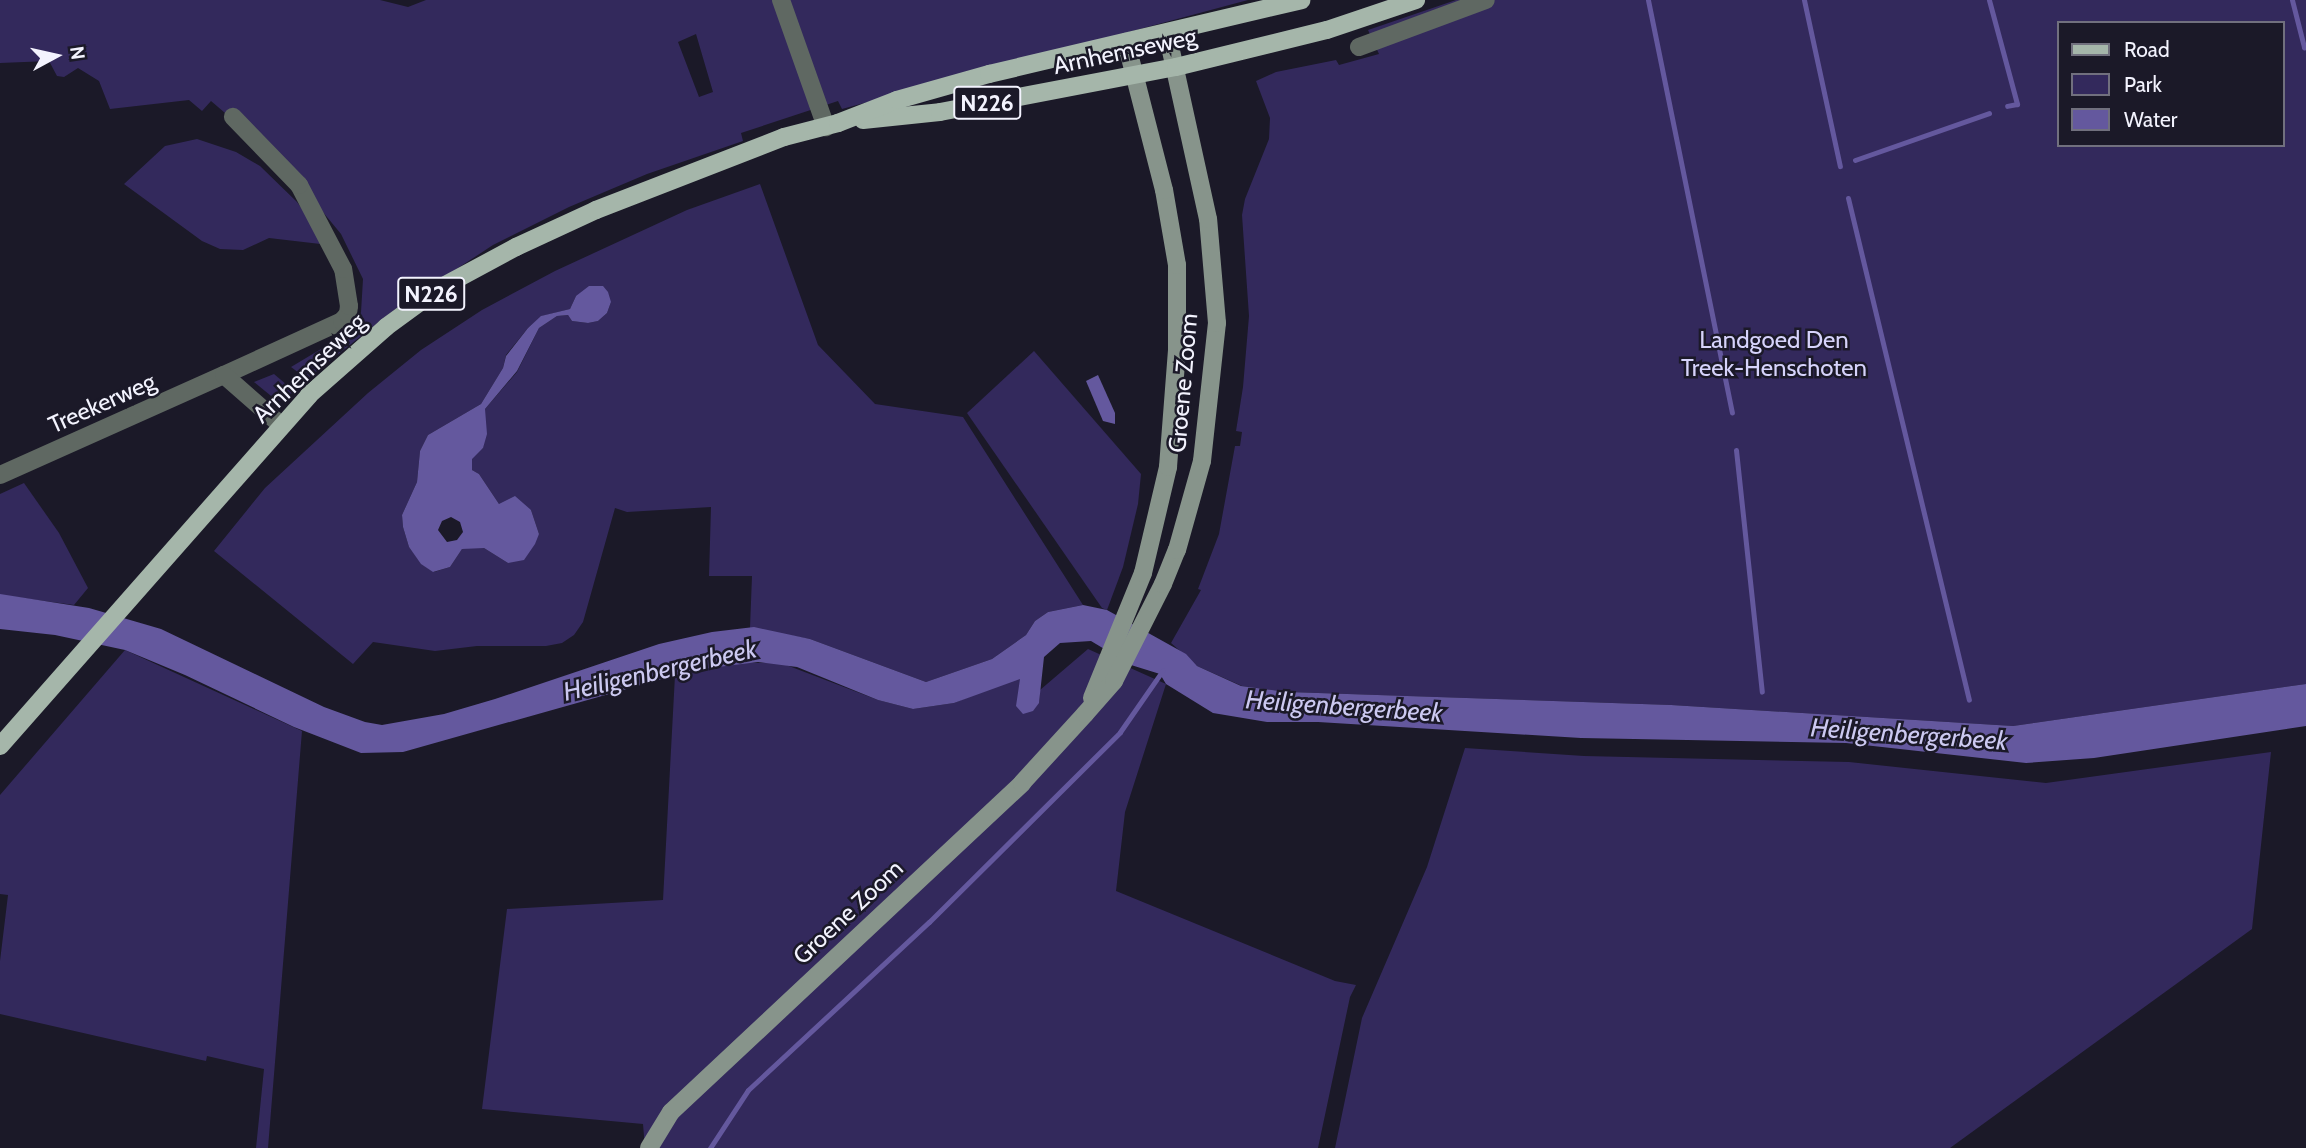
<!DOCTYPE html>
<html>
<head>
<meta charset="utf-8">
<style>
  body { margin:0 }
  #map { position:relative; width:2306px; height:1148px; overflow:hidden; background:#1b1928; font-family:Cabin,sans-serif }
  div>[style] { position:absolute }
  .green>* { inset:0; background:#33295c }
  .water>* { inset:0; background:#64589e }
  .stream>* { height:5px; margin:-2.5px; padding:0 2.5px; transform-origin:2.5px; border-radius:2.5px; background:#64589e }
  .street>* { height:18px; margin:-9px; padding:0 9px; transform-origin:9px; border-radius:9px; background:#5f6862 }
  .secondary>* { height:18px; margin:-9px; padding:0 9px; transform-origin:9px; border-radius:9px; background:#87948b }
  .primary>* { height:18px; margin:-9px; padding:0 9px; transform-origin:9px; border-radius:9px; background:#a5b6aa }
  span { translate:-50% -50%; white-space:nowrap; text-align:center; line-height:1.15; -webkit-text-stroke:5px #1b1928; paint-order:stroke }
  .shield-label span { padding:2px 5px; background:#1b1928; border:2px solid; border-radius:5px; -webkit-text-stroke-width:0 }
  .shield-label { font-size:23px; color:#f3f3fe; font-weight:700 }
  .street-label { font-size:24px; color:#f3f3fe }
  .park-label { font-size:24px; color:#d6d3fb }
  .water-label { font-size:26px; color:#ccc9f1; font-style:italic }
  .legend { position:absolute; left:2057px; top:21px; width:228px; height:126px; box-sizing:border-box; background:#1b1928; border:2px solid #71707e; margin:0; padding:9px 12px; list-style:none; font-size:21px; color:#f3f3fe }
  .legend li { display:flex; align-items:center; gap:14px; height:35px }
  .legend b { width:35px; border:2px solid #71707e }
  .north { position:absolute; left:21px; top:21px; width:70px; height:70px; -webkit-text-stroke:5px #1b1928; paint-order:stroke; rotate:82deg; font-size:19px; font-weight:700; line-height:28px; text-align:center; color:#f3f3fe }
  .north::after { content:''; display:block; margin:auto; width:24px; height:32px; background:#f3f3fe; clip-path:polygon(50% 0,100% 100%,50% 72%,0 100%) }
</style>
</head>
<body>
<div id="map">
  <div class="green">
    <i style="clip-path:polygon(evenodd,0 0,380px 0,408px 7px,426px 0,1248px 0,842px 109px,838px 101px,741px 133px,743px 141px,647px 174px,569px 207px,493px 245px,394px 310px,307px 379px,291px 367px,346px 334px,356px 324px,361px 312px,363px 279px,341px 234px,280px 160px,211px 101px,202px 111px,189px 100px,110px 109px,99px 81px,78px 68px,64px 77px,57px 76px,49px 61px,0 63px,0 0,696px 34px,713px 92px,699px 97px,678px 42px,696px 34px)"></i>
    <i style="clip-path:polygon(evenodd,1456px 0,2306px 0,2306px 684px,2013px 726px,1671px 705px,1288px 692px,1242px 686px,1197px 666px,1171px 643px,1201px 590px,1198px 589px,1219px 534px,1235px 446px,1240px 446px,1242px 432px,1236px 431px,1243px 387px,1249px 316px,1242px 215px,1245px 199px,1269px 139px,1270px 118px,1256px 81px,1276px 72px,1336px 60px,1339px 65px,1379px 54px,1368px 30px,1456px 0,2059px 23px,2283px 23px,2283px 145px,2059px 145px,2059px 23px)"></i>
    <i style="clip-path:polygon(197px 139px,236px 152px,260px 166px,297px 202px,329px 245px,269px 238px,243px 250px,220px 249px,202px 241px,124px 184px,165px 146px)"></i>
    <i style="clip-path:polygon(evenodd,760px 184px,818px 345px,875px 404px,963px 417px,1083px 605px,1048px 612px,1035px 621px,1026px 635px,992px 659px,926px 682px,810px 639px,750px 628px,752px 576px,709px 576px,711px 507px,627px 512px,615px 508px,583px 622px,574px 635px,562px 643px,546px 646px,477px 646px,435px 651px,373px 642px,353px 664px,214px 551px,265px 488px,368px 393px,421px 350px,482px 310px,555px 271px,687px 210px,760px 184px,576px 296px,611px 302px,607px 313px,598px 321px,588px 323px,572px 321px,568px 315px,557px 316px,539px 328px,517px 372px,485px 409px,483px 448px,472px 458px,472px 470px,479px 474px,499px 504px,531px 510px,539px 534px,508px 563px,484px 548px,474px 547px,462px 549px,450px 567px,434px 572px,422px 564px,409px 547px,403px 527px,402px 515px,417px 482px,420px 451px,428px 435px,481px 404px,503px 368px,506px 355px,528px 328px,542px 316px,570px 309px,576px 296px)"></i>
    <i style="clip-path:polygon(1034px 351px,1141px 474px,1138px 504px,1123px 567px,1107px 610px,1102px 608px,967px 413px)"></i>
    <i style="clip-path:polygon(274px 374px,294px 391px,283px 401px,276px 400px,254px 382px)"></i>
    <i style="clip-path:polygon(24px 483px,59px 533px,88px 588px,74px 605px,0 595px,0 494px)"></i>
    <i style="clip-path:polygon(1088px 649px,1166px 684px,1125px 812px,1116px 891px,1335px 981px,1356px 985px,1350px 997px,1318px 1148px,645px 1148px,643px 1124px,482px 1109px,507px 909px,663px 900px,675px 675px,731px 663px,781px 663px,878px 700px,913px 709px,954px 703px,1015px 678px,1020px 679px,1021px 684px,1018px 700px,1039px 703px,1040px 690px)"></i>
    <i style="clip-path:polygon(125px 650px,302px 731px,268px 1148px,256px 1148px,264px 1069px,207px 1056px,206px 1061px,0 1014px,0 961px,8px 895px,0 894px,0 795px)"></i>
    <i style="clip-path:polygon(1465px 748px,1584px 756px,1849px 762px,2046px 783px,2271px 752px,2252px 929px,1950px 1148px,1335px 1148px,1362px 1018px,1427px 867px)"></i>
  </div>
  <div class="water">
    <i style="clip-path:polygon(evenodd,589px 286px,603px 286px,608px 292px,611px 302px,607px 313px,598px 321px,588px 323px,572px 321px,568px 315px,557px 316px,539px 328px,517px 371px,485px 409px,487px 434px,483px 448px,472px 459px,472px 470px,479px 474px,499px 504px,515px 496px,531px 510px,539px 534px,535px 544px,524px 560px,508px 563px,484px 548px,462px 549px,450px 567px,433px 572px,421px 564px,409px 547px,403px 527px,402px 515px,417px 482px,420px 451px,428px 435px,481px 404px,503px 368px,506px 356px,528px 328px,541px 316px,570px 309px,576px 296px,589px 286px,451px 517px,460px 522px,463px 532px,457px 540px,447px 542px,438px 530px,442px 521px,451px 517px)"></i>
    <i style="clip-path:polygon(1098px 375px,1115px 413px,1115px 424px,1103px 421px,1086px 381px)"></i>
    <i style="clip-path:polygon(0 594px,89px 608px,161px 629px,324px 707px,365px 722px,382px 725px,444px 714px,495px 699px,659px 644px,712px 632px,754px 627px,810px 639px,926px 682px,992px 659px,1026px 635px,1035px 621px,1048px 612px,1083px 605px,1107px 610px,1186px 654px,1197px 666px,1241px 686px,1288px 692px,1671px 705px,2013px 726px,2306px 684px,2306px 726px,2094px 758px,2026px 763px,1846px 743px,1581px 738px,1318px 722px,1267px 722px,1213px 713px,1166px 684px,1160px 674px,1131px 665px,1091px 641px,1060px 643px,1044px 657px,1039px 703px,1033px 711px,1023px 714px,1016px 706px,1020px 679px,954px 703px,913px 709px,878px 700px,797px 667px,758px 662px,694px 670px,403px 752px,361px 753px,294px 727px,185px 675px,125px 650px,55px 635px,0 629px)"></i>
  </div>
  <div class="stream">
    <i style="left:1648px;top:0;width:421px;rotate:78.5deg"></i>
    <i style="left:1804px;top:0;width:170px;rotate:77.8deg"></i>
    <i style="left:1989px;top:0;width:108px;rotate:74.9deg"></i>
    <i style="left:2017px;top:104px;width:10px;rotate:169deg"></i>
    <i style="left:2292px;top:0;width:49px;rotate:75.7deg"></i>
    <i style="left:2304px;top:47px;width:2px;rotate:-27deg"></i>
    <i style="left:1855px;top:160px;width:142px;rotate:-19.3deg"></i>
    <i style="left:1848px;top:198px;width:516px;rotate:76.45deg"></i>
    <i style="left:1736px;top:450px;width:243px;rotate:83.9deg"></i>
    <i style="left:710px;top:1148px;width:69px;rotate:-56.8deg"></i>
    <i style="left:748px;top:1090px;width:247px;rotate:-42.9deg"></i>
    <i style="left:929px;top:922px;width:269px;rotate:-44.8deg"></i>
    <i style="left:1120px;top:732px;width:75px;rotate:-55.3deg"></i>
  </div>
  <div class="street">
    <i style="left:781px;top:0;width:135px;rotate:70.5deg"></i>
    <i style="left:1359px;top:47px;width:135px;rotate:-20.3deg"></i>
    <i style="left:224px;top:375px;width:130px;rotate:-24.6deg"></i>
    <i style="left:342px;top:321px;width:9px;rotate:-49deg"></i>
    <i style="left:348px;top:314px;width:8px;rotate:-83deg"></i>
    <i style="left:349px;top:306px;width:37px;rotate:-99deg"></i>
    <i style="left:343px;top:269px;width:95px;rotate:-117.6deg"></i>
    <i style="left:299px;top:185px;width:95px;rotate:-134.1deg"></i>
    <i style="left:0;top:475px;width:245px;rotate:-24.1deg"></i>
    <i style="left:224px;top:375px;width:76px;rotate:41.3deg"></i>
  </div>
  <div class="secondary">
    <i style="left:1092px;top:698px;width:135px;rotate:-67.8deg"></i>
    <i style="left:1143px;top:573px;width:109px;rotate:-76.7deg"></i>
    <i style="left:1168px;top:467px;width:117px;rotate:-85.6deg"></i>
    <i style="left:1177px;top:350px;width:85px;rotate:-90deg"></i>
    <i style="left:1177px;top:265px;width:76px;rotate:-99.8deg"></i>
    <i style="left:1164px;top:190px;width:153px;rotate:-104.4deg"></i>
    <i style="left:649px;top:1148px;width:42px;rotate:-58.6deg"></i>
    <i style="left:671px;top:1112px;width:481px;rotate:-43.1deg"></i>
    <i style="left:1022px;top:783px;width:93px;rotate:-47.6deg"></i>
    <i style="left:1085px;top:714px;width:44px;rotate:-48.7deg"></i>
    <i style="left:1114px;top:681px;width:109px;rotate:-63.2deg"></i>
    <i style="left:1163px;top:584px;width:37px;rotate:-68deg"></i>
    <i style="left:1177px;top:550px;width:92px;rotate:-74.3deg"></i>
    <i style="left:1202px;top:461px;width:139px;rotate:-83.8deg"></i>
    <i style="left:1217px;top:323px;width:104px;rotate:-94.9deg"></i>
    <i style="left:1208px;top:219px;width:191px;rotate:-102.4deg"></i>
  </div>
  <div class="primary">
    <i style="left:863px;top:120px;width:77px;rotate:-5.9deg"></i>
    <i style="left:940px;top:112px;width:240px;rotate:-10.8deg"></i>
    <i style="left:1176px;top:67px;width:155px;rotate:-13.8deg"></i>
    <i style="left:1327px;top:30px;width:94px;rotate:-18.6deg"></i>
    <i style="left:0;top:746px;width:468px;rotate:-48.6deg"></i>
    <i style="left:309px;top:395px;width:103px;rotate:-41.4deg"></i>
    <i style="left:386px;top:327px;width:64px;rotate:-36.2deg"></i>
    <i style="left:438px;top:289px;width:89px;rotate:-28.3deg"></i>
    <i style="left:516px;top:247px;width:88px;rotate:-24.8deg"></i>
    <i style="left:596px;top:210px;width:202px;rotate:-21.2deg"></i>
    <i style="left:784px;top:137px;width:56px;rotate:-14.5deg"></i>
    <i style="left:838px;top:123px;width:63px;rotate:-21.3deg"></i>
    <i style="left:897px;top:100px;width:96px;rotate:-15.8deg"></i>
    <i style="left:989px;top:74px;width:321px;rotate:-13.3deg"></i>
  </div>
  <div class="shield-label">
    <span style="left:987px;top:103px">N226</span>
    <span style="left:431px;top:294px">N226</span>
  </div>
  <div class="street-label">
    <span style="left:1125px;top:51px;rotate:-12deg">Arnhemseweg</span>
    <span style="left:309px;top:368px;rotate:-44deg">Arnhemseweg</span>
    <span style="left:1183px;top:383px;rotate:-85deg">Groene Zoom</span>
    <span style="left:102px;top:403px;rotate:-24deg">Treekerweg</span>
    <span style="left:848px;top:912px;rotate:-43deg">Groene Zoom</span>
  </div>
  <div class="park-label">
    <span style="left:1774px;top:354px">Landgoed Den<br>Treek-Henschoten</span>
  </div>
  <div class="water-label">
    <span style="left:660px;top:671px;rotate:-13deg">Heiligenbergerbeek</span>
    <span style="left:1344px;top:707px;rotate:4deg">Heiligenbergerbeek</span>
    <span style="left:1909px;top:735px;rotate:4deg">Heiligenbergerbeek</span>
  </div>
  <ul class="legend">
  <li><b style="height:9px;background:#a5b6aa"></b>Road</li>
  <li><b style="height:19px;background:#33295c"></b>Park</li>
  <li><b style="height:19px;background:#64589e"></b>Water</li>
  </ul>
  <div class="north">N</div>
</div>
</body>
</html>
